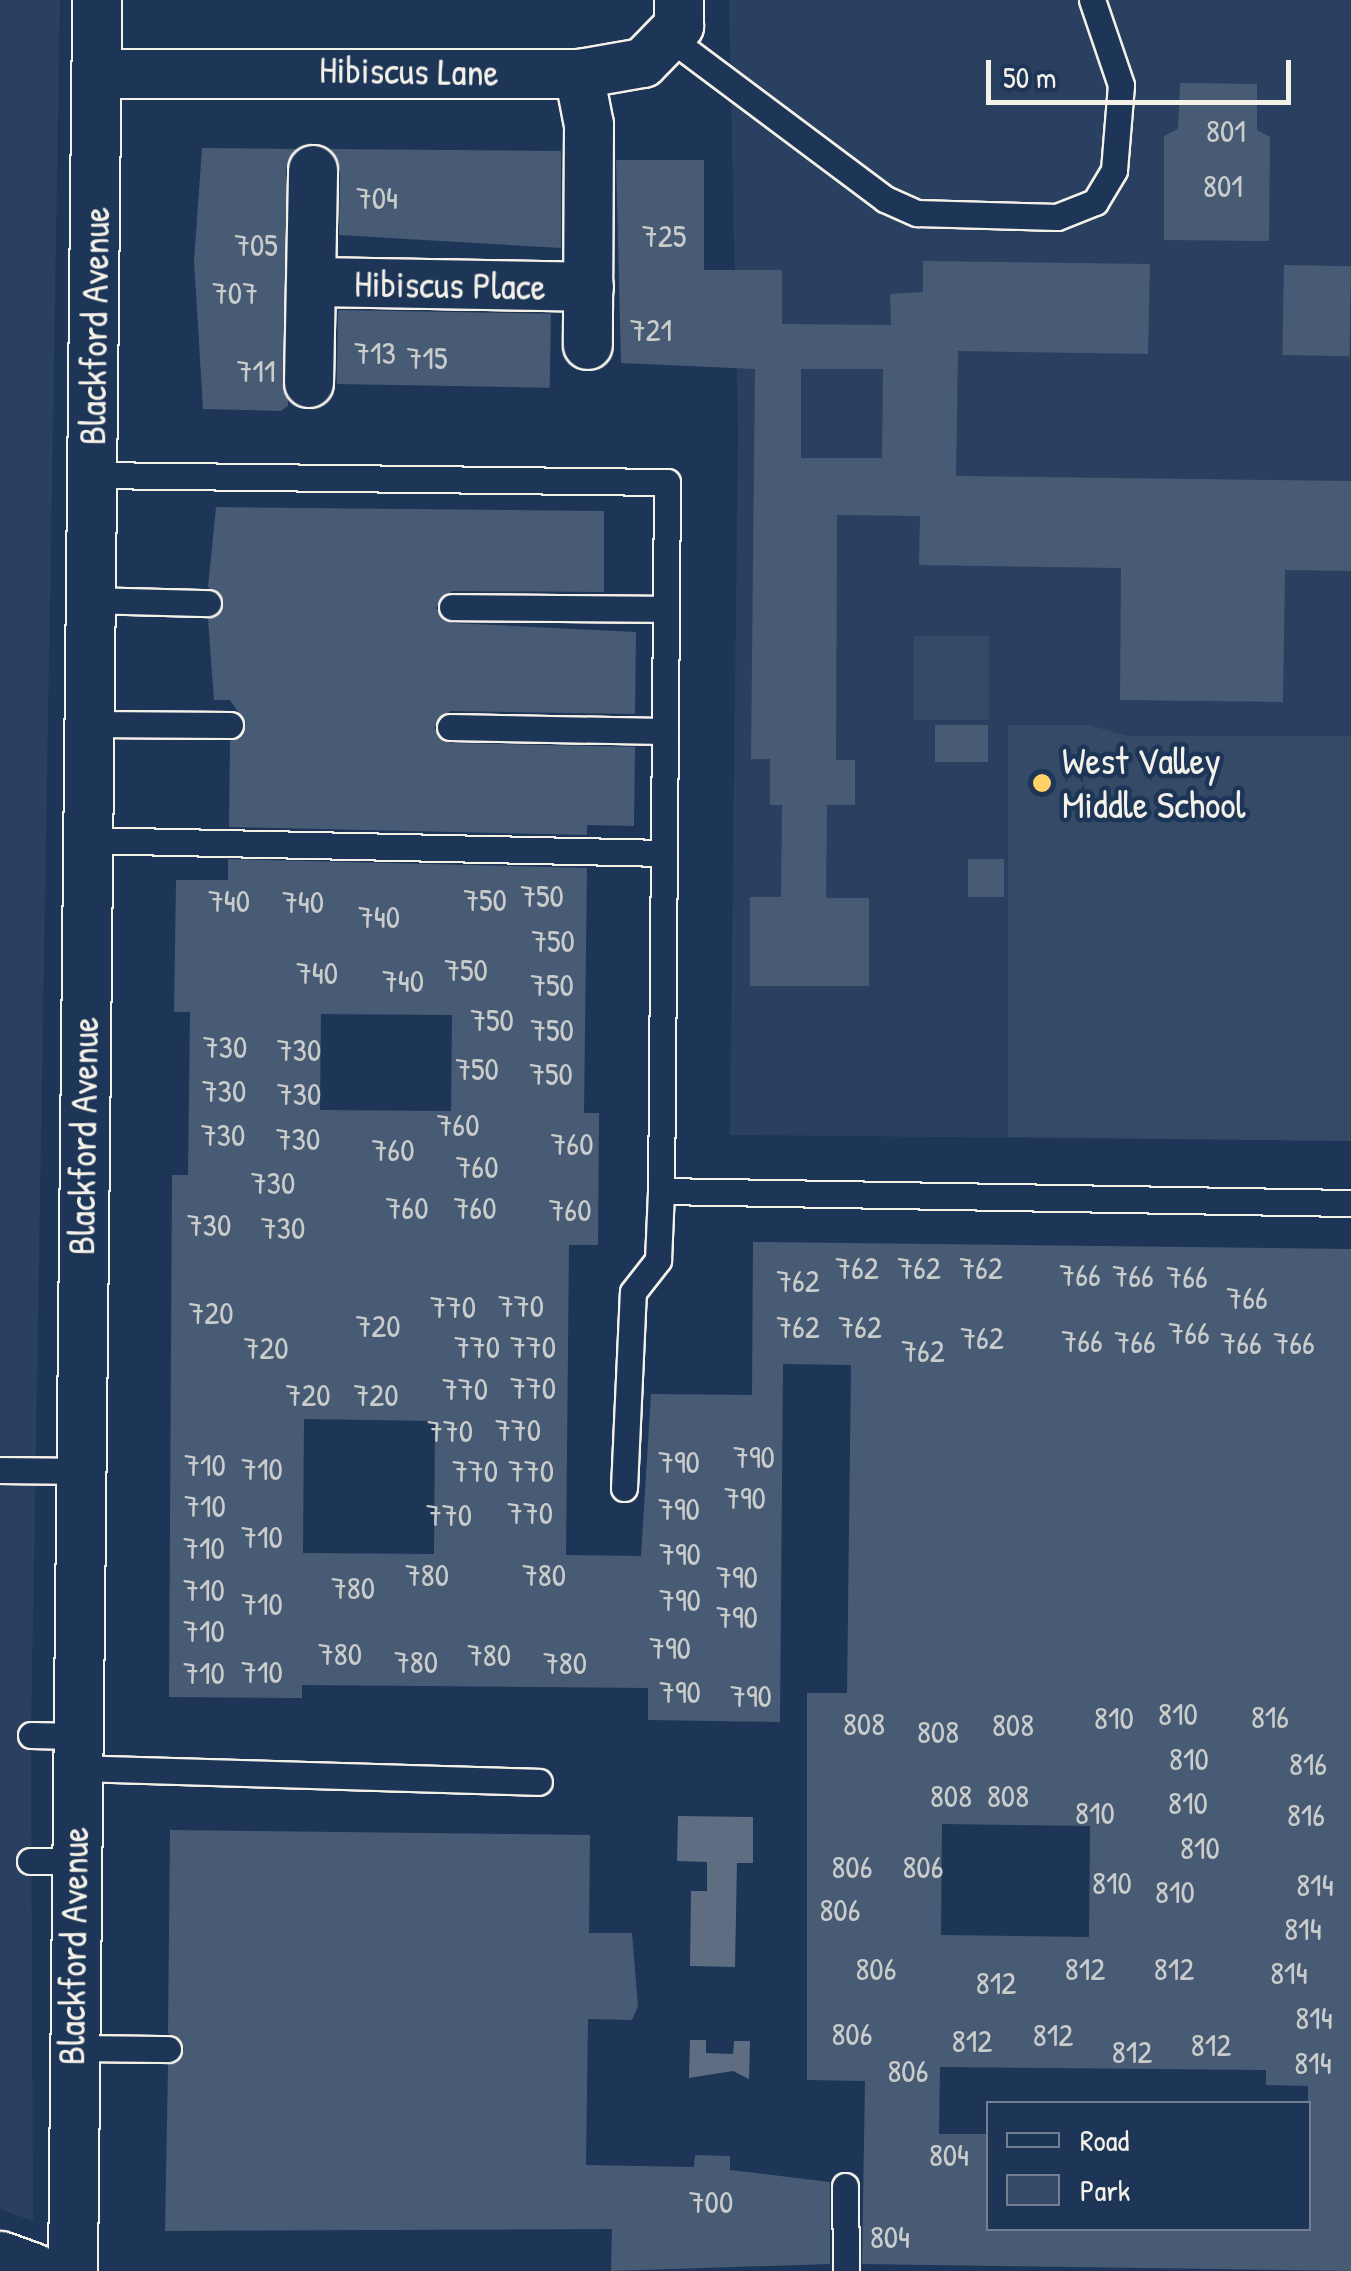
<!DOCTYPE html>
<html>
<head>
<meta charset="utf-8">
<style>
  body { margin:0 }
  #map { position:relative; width:1351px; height:2271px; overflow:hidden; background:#1d3557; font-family:"Patrick Hand",sans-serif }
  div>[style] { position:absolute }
  .built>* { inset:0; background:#2a4060 }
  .green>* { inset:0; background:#354a67; transform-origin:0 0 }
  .water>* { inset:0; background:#5e6d82 }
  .building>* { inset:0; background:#485b74; transform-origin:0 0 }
  .roads { filter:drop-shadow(2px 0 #f4f1e8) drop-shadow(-2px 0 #f4f1e8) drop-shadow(0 2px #f4f1e8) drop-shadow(0 -2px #f4f1e8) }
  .service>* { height:25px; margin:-12.5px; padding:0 12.5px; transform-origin:12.5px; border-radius:12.5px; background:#1d3557 }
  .minor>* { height:48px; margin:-24px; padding:0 24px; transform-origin:24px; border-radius:24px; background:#1d3557 }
  .primary>* { height:55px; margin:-27.5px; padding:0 27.5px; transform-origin:27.5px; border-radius:27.5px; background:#1d3557 }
  .dots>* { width:28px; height:28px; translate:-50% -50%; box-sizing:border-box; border:5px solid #1d3557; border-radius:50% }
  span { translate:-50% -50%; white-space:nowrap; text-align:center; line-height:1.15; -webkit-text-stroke:9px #1d3557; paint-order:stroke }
  .number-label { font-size:32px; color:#c9cccb }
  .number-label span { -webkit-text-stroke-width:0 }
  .street-label { font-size:38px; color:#f4f1e8 }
  .poi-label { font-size:38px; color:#f4f1e8 }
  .left { translate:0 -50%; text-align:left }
  .legend { position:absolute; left:986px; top:2101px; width:325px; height:130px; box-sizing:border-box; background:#1d3557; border:2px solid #738091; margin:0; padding:12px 18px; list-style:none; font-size:30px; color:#f4f1e8 }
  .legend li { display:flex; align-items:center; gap:20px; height:50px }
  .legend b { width:50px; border:2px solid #738091 }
  .scale { position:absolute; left:986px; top:60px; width:305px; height:45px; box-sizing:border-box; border:5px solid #f4f1e8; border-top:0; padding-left:12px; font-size:30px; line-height:35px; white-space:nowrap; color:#f4f1e8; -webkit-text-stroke:8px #1d3557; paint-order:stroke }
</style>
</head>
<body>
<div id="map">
  <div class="built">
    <i style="clip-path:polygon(0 0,60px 0,31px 1735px,33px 2221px,0 2209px)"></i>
    <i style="clip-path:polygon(729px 0,1351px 0,1351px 1141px,730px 1135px,738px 432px)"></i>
  </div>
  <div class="green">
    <i style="left:914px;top:636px;width:75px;height:84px"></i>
    <i style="clip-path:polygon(1008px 725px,1088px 725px,1128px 736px,1351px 736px,1351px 1141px,1008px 1137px)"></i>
  </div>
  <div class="water">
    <i style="clip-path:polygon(678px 1816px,753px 1817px,753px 1863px,737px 1863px,735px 1967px,690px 1966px,691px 1891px,707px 1891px,707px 1862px,677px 1861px)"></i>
    <i style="clip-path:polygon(690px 2040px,706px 2040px,706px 2053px,733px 2054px,734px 2041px,750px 2041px,749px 2079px,733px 2071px,689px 2078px)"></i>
  </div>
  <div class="building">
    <i style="clip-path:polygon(1180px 83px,1257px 84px,1257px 130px,1270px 137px,1269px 241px,1164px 240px,1164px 136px,1178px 129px)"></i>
    <i style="clip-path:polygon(202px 148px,297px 149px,286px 169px,288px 406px,281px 411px,203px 409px,194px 261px)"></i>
    <i style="clip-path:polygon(330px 149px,561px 151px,561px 248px,339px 235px,340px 171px)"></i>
    <i style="clip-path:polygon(evenodd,616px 160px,704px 160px,704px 270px,782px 270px,782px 324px,891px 325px,890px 294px,923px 292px,923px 261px,1150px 264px,1148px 354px,958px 351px,956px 476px,1351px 481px,1351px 571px,1285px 570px,1283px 702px,1120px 700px,1121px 568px,919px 565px,920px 516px,837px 515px,836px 760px,855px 760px,855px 805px,827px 805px,826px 898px,869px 898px,869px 986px,750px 986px,750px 897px,781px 897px,782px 805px,770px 805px,770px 759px,751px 759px,755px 369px,621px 363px,616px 160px,801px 369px,883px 369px,882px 458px,801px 458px,801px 369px)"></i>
    <i style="left:1284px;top:265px;width:67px;height:90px;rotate:1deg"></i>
    <i style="left:338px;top:310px;width:213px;height:74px;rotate:1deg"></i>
    <i style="clip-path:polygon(216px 507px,604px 511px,604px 592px,452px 591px,436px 608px,452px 623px,636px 632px,635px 714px,450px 711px,434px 728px,450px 743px,635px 747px,634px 826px,587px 825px,587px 835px,229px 827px,230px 741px,246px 724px,230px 700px,214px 700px,208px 619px,224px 602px,208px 587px)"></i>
    <i style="left:935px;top:725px;width:53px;height:37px"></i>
    <i style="clip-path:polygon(evenodd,228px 859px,587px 868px,584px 1113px,599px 1113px,598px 1245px,569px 1245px,566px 1555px,641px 1556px,651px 1394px,752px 1395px,753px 1242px,1351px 1249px,1351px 2271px,862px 2264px,865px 2081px,807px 2080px,807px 1693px,847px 1693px,851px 1365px,783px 1364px,780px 1722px,648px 1720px,648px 1688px,302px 1685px,302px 1698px,169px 1697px,172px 1175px,188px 1175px,190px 1012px,174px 1012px,176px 880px,228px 880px,228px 859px,321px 1014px,452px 1015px,451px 1111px,320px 1110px,321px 1014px,228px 859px,304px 1419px,435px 1421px,434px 1554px,303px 1553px,304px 1419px,228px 859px,942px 1824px,1090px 1826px,1089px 1937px,941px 1935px,942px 1824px,228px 859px,940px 2067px,1266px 2070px,1266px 2085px,1308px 2086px,1308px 2228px,988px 2228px,988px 2134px,939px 2134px,940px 2067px)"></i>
    <i style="left:968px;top:859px;width:36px;height:38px"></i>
    <i style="clip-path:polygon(170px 1830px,590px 1835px,589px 1933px,632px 1933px,638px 2006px,632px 2020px,588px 2019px,586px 2165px,694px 2167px,695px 2155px,730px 2156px,730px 2170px,830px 2182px,830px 2264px,611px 2271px,612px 2229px,165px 2231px,168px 2065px,184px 2048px,168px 2033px)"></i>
  </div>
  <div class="roads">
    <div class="service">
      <i style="left:670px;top:38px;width:269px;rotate:36.8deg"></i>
      <i style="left:885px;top:199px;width:35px;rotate:24deg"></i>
      <i style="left:917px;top:213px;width:140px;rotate:1.6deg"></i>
      <i style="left:1057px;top:217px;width:41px;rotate:-21.5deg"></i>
      <i style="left:1095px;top:202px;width:37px;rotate:-59deg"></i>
      <i style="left:1114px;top:170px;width:85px;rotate:-85.3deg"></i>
      <i style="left:1121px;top:85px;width:90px;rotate:-108.8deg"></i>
      <i style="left:92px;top:475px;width:575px;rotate:0.7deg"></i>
      <i style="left:667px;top:482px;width:709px;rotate:90.48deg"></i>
      <i style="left:661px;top:1191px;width:690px;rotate:1deg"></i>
      <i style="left:91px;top:600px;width:117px;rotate:1.5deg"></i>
      <i style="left:452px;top:607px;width:214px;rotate:0.5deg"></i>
      <i style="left:89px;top:724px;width:141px;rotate:0.4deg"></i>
      <i style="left:450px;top:727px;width:214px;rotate:1.1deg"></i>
      <i style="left:87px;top:840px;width:577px;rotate:1.29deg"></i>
      <i style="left:0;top:1470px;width:78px;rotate:0.7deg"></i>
      <i style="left:624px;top:1488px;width:196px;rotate:-87.4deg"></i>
      <i style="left:633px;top:1292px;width:41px;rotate:-52deg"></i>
      <i style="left:658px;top:1260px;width:69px;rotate:-87.5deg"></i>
      <i style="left:31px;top:1735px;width:44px;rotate:1.3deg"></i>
      <i style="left:75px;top:1768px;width:464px;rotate:1.7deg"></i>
      <i style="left:30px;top:1861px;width:44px"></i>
      <i style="left:71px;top:2048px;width:97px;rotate:0.6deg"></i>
      <i style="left:845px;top:2186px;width:85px;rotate:89.3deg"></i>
    </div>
    <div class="minor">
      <i style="left:96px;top:74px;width:483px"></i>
      <i style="left:579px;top:74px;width:65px;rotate:-9.8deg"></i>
      <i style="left:643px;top:63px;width:52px;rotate:-45.8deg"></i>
      <i style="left:679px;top:26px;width:26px;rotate:-90deg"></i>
      <i style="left:579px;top:74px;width:52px;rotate:78.9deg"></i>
      <i style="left:589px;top:125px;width:220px;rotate:90.3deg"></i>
      <i style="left:311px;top:282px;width:278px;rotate:1deg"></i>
      <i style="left:309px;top:383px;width:213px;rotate:-88.9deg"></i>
      <i style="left:73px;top:2271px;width:2271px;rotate:-89.39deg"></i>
    </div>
    <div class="primary">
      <i style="left:0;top:2259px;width:35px;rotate:20deg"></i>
    </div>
  </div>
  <div class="dots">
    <i style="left:1042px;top:783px;background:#ffd166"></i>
  </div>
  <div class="number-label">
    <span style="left:1226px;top:131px">801</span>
    <span style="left:1223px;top:186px">801</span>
    <span style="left:377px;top:198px">704</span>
    <span style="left:664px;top:236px">725</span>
    <span style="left:256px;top:245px">705</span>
    <span style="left:235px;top:293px">707</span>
    <span style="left:651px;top:330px">721</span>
    <span style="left:375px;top:353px">713</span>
    <span style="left:427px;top:358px">715</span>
    <span style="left:256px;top:371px">711</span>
    <span style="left:542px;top:896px">750</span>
    <span style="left:485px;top:900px">750</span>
    <span style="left:229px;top:901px">740</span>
    <span style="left:303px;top:902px">740</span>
    <span style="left:379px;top:917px">740</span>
    <span style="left:553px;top:941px">750</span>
    <span style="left:466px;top:970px">750</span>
    <span style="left:317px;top:973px">740</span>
    <span style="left:403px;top:981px">740</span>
    <span style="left:552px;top:985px">750</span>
    <span style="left:492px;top:1020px">750</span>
    <span style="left:552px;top:1030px">750</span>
    <span style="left:225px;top:1047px">730</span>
    <span style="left:299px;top:1050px">730</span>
    <span style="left:477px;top:1069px">750</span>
    <span style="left:551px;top:1074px">750</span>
    <span style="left:224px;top:1091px">730</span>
    <span style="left:299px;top:1094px">730</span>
    <span style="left:458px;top:1125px">760</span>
    <span style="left:223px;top:1135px">730</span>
    <span style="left:298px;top:1139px">730</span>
    <span style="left:572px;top:1144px">760</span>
    <span style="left:393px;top:1150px">760</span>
    <span style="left:477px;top:1167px">760</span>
    <span style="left:273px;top:1183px">730</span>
    <span style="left:407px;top:1208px">760</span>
    <span style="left:475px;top:1208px">760</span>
    <span style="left:570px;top:1210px">760</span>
    <span style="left:209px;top:1225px">730</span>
    <span style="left:283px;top:1228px">730</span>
    <span style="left:857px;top:1268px">762</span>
    <span style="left:919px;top:1268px">762</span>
    <span style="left:981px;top:1268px">762</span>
    <span style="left:1080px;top:1275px">766</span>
    <span style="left:1133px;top:1276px">766</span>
    <span style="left:1187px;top:1277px">766</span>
    <span style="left:798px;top:1281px">762</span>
    <span style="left:1247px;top:1298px">766</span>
    <span style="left:521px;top:1306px">770</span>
    <span style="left:453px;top:1307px">770</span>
    <span style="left:211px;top:1313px">720</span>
    <span style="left:378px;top:1326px">720</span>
    <span style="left:798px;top:1327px">762</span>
    <span style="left:860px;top:1327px">762</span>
    <span style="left:1189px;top:1333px">766</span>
    <span style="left:982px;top:1338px">762</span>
    <span style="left:1082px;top:1341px">766</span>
    <span style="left:1135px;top:1342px">766</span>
    <span style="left:1241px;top:1343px">766</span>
    <span style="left:1294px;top:1343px">766</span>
    <span style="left:477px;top:1347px">770</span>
    <span style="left:533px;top:1347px">770</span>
    <span style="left:266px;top:1348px">720</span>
    <span style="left:923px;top:1351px">762</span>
    <span style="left:533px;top:1388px">770</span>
    <span style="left:465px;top:1389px">770</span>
    <span style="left:308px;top:1395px">720</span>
    <span style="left:376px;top:1395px">720</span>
    <span style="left:518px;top:1430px">770</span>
    <span style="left:450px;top:1431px">770</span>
    <span style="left:754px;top:1457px">790</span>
    <span style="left:679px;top:1462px">790</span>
    <span style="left:205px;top:1465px">710</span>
    <span style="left:262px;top:1469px">710</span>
    <span style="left:475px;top:1471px">770</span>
    <span style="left:531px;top:1471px">770</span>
    <span style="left:745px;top:1498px">790</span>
    <span style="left:205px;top:1506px">710</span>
    <span style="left:679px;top:1509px">790</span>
    <span style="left:530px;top:1513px">770</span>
    <span style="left:449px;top:1515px">770</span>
    <span style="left:262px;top:1537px">710</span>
    <span style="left:204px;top:1548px">710</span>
    <span style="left:680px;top:1554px">790</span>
    <span style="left:427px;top:1575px">780</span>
    <span style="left:544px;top:1575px">780</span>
    <span style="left:737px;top:1577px">790</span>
    <span style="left:353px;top:1588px">780</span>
    <span style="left:204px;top:1590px">710</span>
    <span style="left:680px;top:1600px">790</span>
    <span style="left:262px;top:1604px">710</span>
    <span style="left:737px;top:1617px">790</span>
    <span style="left:204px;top:1631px">710</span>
    <span style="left:670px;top:1648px">790</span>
    <span style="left:340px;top:1654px">780</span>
    <span style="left:489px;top:1655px">780</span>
    <span style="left:416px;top:1662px">780</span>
    <span style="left:565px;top:1663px">780</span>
    <span style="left:262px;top:1672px">710</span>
    <span style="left:204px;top:1673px">710</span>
    <span style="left:680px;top:1692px">790</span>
    <span style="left:751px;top:1696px">790</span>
    <span style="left:1178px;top:1714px">810</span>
    <span style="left:1270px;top:1717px">816</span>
    <span style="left:1114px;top:1718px">810</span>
    <span style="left:864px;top:1724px">808</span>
    <span style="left:1013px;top:1725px">808</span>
    <span style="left:938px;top:1732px">808</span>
    <span style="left:1189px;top:1759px">810</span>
    <span style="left:1308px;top:1764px">816</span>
    <span style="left:951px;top:1796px">808</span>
    <span style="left:1008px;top:1796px">808</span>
    <span style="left:1188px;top:1803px">810</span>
    <span style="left:1095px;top:1813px">810</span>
    <span style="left:1306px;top:1815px">816</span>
    <span style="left:1200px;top:1848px">810</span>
    <span style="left:852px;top:1867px">806</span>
    <span style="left:923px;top:1867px">806</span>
    <span style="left:1112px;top:1883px">810</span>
    <span style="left:1315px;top:1885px">814</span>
    <span style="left:1175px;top:1892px">810</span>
    <span style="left:840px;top:1910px">806</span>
    <span style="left:1303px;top:1929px">814</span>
    <span style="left:876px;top:1969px">806</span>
    <span style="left:1085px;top:1969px">812</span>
    <span style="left:1174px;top:1969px">812</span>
    <span style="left:1289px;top:1973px">814</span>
    <span style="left:996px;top:1983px">812</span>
    <span style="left:1314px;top:2018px">814</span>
    <span style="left:852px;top:2034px">806</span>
    <span style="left:1053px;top:2035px">812</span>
    <span style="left:972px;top:2041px">812</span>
    <span style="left:1211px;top:2045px">812</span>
    <span style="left:1132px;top:2052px">812</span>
    <span style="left:1313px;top:2063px">814</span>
    <span style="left:908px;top:2071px">806</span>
    <span style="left:949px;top:2155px">804</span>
    <span style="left:711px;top:2202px">700</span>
    <span style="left:890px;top:2237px">804</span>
  </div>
  <div class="street-label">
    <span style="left:409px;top:71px;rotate:1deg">Hibiscus Lane</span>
    <span style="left:450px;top:285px;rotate:1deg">Hibiscus Place</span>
    <span style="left:94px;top:326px;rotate:-89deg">Blackford Avenue</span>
    <span style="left:83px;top:1136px;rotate:-89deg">Blackford Avenue</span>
    <span style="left:73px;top:1946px;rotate:-89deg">Blackford Avenue</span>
  </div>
  <div class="poi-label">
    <span class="left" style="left:1062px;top:783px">West Valley<br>Middle School</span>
  </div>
  <ul class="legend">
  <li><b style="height:12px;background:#1d3557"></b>Road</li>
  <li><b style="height:28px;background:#354a67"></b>Park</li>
  </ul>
  <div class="scale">50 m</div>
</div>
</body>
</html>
